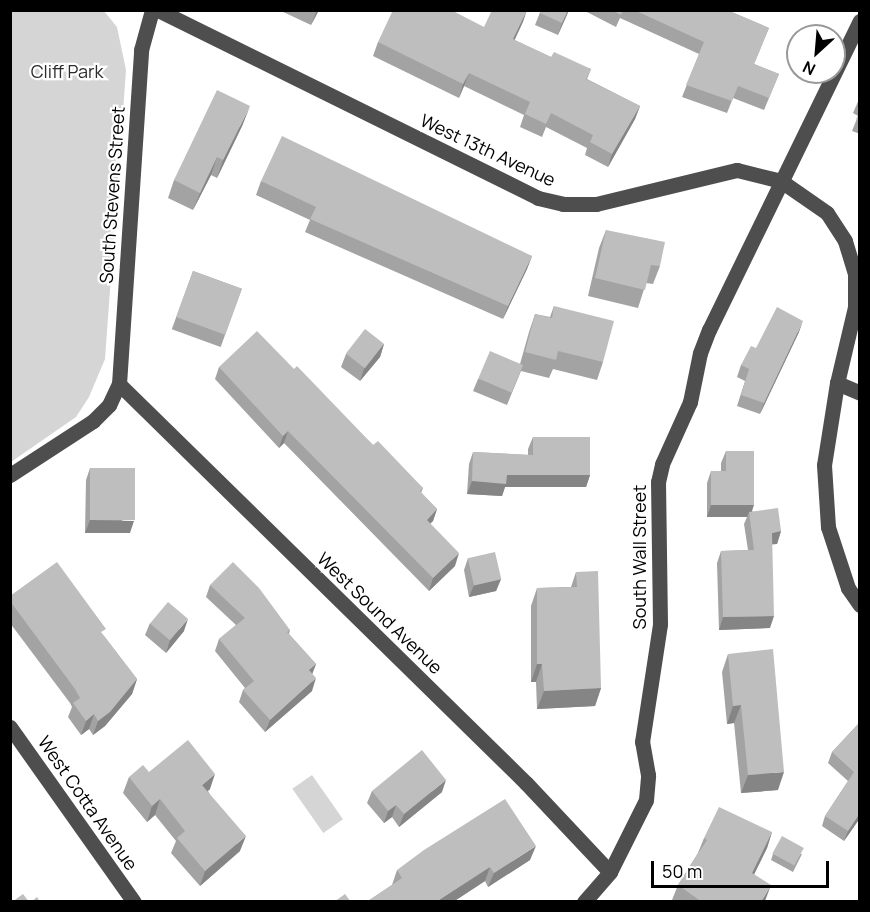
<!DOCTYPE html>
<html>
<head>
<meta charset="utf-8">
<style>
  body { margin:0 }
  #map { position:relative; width:870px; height:912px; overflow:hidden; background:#fff; font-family:Manrope,sans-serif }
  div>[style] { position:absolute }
  .green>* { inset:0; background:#d5d5d5; transform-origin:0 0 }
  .minor>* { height:15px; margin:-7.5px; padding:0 7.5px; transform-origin:7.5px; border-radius:7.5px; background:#4e4e4e }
  .wall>* { inset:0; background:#a3a3a3; transform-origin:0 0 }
  .shaded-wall>* { inset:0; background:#858585 }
  .building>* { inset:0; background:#bebebe; transform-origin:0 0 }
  span { translate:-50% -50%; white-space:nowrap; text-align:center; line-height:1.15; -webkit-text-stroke:4.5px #fff; paint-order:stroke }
  .park-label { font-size:18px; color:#2c2c2c }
  .street-label { font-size:18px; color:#000 }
  .frame { position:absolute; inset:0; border:12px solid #000; pointer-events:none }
  .north { position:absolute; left:786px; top:24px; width:60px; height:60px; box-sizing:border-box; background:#fff; border:2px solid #999; border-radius:50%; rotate:206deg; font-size:16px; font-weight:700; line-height:24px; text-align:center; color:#000 }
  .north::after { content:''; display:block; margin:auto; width:21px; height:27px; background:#000; clip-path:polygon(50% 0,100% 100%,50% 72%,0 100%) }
  .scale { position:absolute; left:651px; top:861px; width:178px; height:27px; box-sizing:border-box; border:3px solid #000; border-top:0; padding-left:8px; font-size:18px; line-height:21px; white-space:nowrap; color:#000; -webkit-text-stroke:4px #fff; paint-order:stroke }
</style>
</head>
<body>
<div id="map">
  <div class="green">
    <i style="clip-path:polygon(11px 10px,104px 11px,117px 27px,126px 70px,105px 359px,89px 397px,76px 417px,11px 462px)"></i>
    <i style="left:312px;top:775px;width:54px;height:24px;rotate:55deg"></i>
  </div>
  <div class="minor">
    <i style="left:158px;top:10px;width:424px;rotate:26.3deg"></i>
    <i style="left:538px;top:198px;width:26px;rotate:13deg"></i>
    <i style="left:563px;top:204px;width:33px"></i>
    <i style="left:596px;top:204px;width:145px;rotate:-13.6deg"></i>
    <i style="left:737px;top:170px;width:45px;rotate:14deg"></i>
    <i style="left:781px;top:181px;width:56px;rotate:34.8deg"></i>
    <i style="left:827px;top:213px;width:33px;rotate:57deg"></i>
    <i style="left:845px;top:241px;width:34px;rotate:73deg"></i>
    <i style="left:855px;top:273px;width:34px;rotate:90deg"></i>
    <i style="left:855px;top:307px;width:78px;rotate:103.3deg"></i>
    <i style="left:837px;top:383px;width:25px;rotate:23deg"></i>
    <i style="left:837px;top:383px;width:83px;rotate:99deg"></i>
    <i style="left:824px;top:465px;width:62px;rotate:86.3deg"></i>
    <i style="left:828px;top:527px;width:64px;rotate:71.8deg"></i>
    <i style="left:848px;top:588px;width:21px;rotate:55deg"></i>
    <i style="left:119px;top:384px;width:570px;rotate:44.43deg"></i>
    <i style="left:526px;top:783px;width:122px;rotate:46.7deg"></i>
    <i style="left:10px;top:475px;width:99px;rotate:-33deg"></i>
    <i style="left:93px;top:421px;width:23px;rotate:-45deg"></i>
    <i style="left:109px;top:405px;width:23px;rotate:-65deg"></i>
    <i style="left:119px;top:384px;width:335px;rotate:-86.2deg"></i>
    <i style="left:141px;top:50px;width:41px;rotate:-74.6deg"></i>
    <i style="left:10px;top:727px;width:214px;rotate:54.7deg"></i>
    <i style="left:584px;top:902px;width:40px;rotate:-49deg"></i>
    <i style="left:610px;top:872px;width:80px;rotate:-63.4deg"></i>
    <i style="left:646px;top:800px;width:25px;rotate:-85deg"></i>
    <i style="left:648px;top:775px;width:34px;rotate:-100deg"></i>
    <i style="left:642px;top:742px;width:119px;rotate:-81.3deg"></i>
    <i style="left:660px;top:624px;width:142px;rotate:-90.8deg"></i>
    <i style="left:658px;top:482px;width:18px;rotate:-77deg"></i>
    <i style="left:662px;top:464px;width:68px;rotate:-65.7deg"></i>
    <i style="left:690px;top:402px;width:50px;rotate:-78.5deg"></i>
    <i style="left:700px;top:353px;width:25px;rotate:-69deg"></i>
    <i style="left:709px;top:330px;width:344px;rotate:-64deg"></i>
  </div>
  <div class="wall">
    <i style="clip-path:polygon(279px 10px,319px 10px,311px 25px)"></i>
    <i style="clip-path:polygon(527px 10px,514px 40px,551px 57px,591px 69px,587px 79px,640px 106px,635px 119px,608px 167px,585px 155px,587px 148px,546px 127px,542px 137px,520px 127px,524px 115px,464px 86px,459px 98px,373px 56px,378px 42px,484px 27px)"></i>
    <i style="clip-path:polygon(541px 10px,569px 10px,558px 35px,535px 25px)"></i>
    <i style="clip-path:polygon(583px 10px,727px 10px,769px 28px,754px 64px,779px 74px,764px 110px,733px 98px,727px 113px,682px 97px,699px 54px,620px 18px,616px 27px)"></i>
    <i style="clip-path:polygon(860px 97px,860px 134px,852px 131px,858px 116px,853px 113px)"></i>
    <i style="clip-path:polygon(243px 124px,217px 178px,211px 175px,193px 210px,168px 198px,174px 180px)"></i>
    <i style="clip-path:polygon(261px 181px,532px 256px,527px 269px,503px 319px,305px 232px,310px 220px,256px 195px)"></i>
    <i style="clip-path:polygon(606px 230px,660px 266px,653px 284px,646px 283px,638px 308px,588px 296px,599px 248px)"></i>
    <i style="left:193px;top:271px;width:52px;height:62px;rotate:20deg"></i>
    <i style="clip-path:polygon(554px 306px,603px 362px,597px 380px,553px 369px,549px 378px,521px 371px,507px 405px,473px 391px,478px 379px,520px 364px,529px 332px,535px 314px,550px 317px)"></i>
    <i style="clip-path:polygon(799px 332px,760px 414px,737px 406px,745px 381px,737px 377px,741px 365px,756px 348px)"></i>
    <i style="clip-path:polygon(384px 344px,380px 357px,360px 381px,341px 367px,346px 354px)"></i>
    <i style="clip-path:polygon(219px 367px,294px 369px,373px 445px,423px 488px,421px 493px,437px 509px,433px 521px,430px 523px,455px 566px,429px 591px,284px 443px,279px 448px,215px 379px)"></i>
    <i style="clip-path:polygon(533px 437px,590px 475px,586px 487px,505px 487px,502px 496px,467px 494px,469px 464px,473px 452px,528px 455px,528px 449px)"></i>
    <i style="clip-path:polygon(726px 451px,752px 511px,781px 531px,777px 544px,772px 544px,770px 628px,719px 630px,717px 563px,721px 551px,748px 550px,744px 524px,747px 517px,707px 517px,707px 483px,711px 471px,721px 471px,721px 463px)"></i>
    <i style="clip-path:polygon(90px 468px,130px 533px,85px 533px,86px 480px)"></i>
    <i style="clip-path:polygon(468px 558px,501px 579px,496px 591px,469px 597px,464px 570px)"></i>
    <i style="clip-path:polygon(576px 572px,601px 688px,595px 706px,537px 709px,536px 682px,531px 682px,531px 606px,537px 588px,571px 587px)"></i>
    <i style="clip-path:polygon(210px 585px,290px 630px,289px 634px,316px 664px,312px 674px,312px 691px,265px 732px,239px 702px,243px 690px,245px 688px,215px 651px,219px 639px,236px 625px,206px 597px)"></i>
    <i style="clip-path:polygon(10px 596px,104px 636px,137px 679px,132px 694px,105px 726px,93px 735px,89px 729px,81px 735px,68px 717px,72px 707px,70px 703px,10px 623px)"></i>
    <i style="clip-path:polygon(150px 623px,184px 631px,166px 653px,145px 635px)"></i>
    <i style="clip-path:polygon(728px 654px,778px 790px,741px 793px,734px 723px,727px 724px,722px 672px)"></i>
    <i style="clip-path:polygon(860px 722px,860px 818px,844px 841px,822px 826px,825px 816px,848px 781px,828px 763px,832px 752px)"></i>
    <i style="clip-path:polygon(129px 777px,210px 789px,208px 791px,240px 851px,200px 886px,171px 853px,176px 841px,155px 815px,147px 822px,123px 793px)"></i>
    <i style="clip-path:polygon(372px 791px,442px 792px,399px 827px,392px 817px,384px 823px,367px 803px)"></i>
    <i style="clip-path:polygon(772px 832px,767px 848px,754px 874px,765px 902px,674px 902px,672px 900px,678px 885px,698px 853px,704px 838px)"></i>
    <i style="clip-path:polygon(773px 854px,802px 854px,793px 872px,771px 860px)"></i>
    <i style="clip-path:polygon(530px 860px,488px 887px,485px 881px,453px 902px,363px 902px,368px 901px,392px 885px,397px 870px)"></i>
  </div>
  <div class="shaded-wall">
    <i style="clip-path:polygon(317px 10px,319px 10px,311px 25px)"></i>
    <i style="clip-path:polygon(527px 10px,523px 22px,509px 52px,513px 39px)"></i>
    <i style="clip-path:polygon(568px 10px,569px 10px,558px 35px,562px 23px)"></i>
    <i style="clip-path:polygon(469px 73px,464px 86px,459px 98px,463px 84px)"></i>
    <i style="clip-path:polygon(250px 106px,243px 124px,217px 178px,223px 160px)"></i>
    <i style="clip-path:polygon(640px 106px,635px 119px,608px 167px,612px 154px)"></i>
    <i style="clip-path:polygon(217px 157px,211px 175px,193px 210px,200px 193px)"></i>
    <i style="clip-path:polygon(532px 256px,527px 269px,503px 319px,508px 306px)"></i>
    <i style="clip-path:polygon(803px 321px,799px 332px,760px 414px,764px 403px)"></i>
    <i style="clip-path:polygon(384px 344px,380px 357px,360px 381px,364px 369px)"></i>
    <i style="clip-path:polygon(288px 431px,284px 443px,279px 448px,283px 436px)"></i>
    <i style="clip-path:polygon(507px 475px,590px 475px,586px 487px,505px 487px,502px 496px,467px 494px,472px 481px)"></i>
    <i style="clip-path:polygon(711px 505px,754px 505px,750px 517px,749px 512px,747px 517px,707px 517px)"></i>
    <i style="clip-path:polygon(437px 509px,433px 521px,422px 532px,427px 520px)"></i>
    <i style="clip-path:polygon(90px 520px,134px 521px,130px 533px,85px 533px)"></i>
    <i style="clip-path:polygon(781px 531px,777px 544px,767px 545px,772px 533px)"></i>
    <i style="clip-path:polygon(459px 553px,455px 566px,429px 591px,433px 578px)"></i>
    <i style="clip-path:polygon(501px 579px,496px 591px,469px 597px,474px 585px)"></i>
    <i style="clip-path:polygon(774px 616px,770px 628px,719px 630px,723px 617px)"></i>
    <i style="clip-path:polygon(188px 619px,184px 631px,166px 653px,170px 640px)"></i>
    <i style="clip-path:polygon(316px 664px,311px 677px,309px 670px)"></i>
    <i style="clip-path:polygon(537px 664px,542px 664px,536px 682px,531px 682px)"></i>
    <i style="clip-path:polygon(316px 678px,312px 691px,265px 732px,270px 720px)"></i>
    <i style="clip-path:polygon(137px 679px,132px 694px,105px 726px,93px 735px,98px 721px)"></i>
    <i style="clip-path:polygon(601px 688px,595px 706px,537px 709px,544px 691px)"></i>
    <i style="clip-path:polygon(741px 705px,734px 723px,727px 724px,733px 706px)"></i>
    <i style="clip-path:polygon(94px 714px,89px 729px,81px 735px,86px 721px)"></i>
    <i style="clip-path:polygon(784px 772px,778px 790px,741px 793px,748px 775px)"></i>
    <i style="clip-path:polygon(215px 774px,210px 789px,196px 800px,202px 785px)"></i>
    <i style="clip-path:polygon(446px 780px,442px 792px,399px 827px,404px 814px)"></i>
    <i style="clip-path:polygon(160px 799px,155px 815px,147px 822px,152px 806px)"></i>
    <i style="clip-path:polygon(396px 805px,392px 817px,384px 823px,388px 811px)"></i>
    <i style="clip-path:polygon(860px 813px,860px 818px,844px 841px,848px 831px)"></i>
    <i style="clip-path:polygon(772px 832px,767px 848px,747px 889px,752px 873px)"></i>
    <i style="clip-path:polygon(246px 836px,240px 851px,200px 886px,205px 871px)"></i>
    <i style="clip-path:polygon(536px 846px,530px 860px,488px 887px,494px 873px)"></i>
    <i style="clip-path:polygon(490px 867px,485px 881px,453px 902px,436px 902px)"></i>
    <i style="clip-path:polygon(771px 885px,765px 901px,761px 902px)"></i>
  </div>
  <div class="building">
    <i style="clip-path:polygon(393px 10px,451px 10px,484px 27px,492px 10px,527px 10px,513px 39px,551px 57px,554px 52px,591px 69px,586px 79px,640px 106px,612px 154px,590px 142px,593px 135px,551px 113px,546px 124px,525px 114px,530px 102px,469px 73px,463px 84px,378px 42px)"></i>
    <i style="clip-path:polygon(541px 10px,568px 10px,562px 23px,540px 13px)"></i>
    <i style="clip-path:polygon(612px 10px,623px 10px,621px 15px)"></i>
    <i style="clip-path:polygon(634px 10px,727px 10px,769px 28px,754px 64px,779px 74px,769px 98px,738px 86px,732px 101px,686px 85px,704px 42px)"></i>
    <i style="clip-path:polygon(217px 90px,250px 106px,223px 160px,217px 157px,200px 193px,174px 180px)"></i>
    <i style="clip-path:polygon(860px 112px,860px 120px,856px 119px)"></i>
    <i style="clip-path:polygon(282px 136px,532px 256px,508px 306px,310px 219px,316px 207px,261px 181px)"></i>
    <i style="clip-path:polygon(606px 230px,665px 242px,660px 266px,651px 265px,645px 290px,595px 278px)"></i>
    <i style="left:193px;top:271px;width:52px;height:49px;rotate:20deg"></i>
    <i style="clip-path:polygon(554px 306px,614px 321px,603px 362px,558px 351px,556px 360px,525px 352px,535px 314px,552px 318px)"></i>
    <i style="clip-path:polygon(777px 307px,803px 321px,764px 403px,741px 395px,749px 369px,741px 365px,751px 346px,756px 348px)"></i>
    <i style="left:365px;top:329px;width:24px;height:31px;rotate:38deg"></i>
    <i style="clip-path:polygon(257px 331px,294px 369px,297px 366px,373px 445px,378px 441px,423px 488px,420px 491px,437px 509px,427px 520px,459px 553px,433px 578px,288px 431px,283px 436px,219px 367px)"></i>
    <i style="left:490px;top:351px;width:36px;height:30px;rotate:23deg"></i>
    <i style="clip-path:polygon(533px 437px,590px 437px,590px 475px,507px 475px,506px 484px,472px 481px,473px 452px,533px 455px)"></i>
    <i style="clip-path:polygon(726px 451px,754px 451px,754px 505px,711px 505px,711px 471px,726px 471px)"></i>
    <i style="left:90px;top:468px;width:45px;height:52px"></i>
    <i style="clip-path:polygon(778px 508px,781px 531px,772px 533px,774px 616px,723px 617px,721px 551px,754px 550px,749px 512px)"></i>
    <i style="left:495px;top:552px;width:28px;height:28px;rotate:77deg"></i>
    <i style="clip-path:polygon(57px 562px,106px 629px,101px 632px,137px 679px,110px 712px,98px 721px,94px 714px,86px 721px,73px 703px,80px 698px,75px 689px,10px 601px,10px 596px)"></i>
    <i style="clip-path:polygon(233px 562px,259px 588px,290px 630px,287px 632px,316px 664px,309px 670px,316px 678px,270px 720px,243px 690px,254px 681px,219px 639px,245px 618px,210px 585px)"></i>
    <i style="clip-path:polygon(598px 571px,601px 688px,544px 691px,542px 664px,537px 664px,537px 588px,577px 587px,576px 572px)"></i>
    <i style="left:168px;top:602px;width:26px;height:28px;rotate:40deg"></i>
    <i style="clip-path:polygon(773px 649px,784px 772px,748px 775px,741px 705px,733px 706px,728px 654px)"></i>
    <i style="clip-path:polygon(860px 722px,860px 813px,848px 831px,825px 816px,854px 772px,832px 752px)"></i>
    <i style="clip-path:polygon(188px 740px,215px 774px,202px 785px,246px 836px,205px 871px,177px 838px,185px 831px,160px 799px,152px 806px,129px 777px,143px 765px,149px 772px)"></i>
    <i style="clip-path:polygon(422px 750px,446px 780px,404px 814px,396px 805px,388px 811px,372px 791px)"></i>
    <i style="clip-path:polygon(505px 799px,536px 846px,494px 873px,490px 867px,436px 902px,363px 902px,368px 901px,402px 878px,397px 870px,424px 850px)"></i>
    <i style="clip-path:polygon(719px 807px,772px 832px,752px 873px,771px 885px,761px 902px,702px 902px,678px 885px,707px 840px,704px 838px)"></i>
    <i style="left:782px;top:836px;width:25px;height:20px;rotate:29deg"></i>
    <i style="clip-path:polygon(23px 894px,29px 902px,12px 902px)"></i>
    <i style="clip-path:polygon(345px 894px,351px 902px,334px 902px)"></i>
    <i style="clip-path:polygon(37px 897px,40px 902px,31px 902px)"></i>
  </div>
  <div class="park-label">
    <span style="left:67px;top:71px">Cliff Park</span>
  </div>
  <div class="street-label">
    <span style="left:488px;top:150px;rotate:25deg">West 13th Avenue</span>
    <span style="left:112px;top:195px;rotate:-86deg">South Stevens Street</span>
    <span style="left:639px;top:557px;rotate:-90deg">South Wall Street</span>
    <span style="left:380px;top:613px;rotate:44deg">West Sound Avenue</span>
    <span style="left:88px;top:803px;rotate:55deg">West Cotta Avenue</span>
  </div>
  <div class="frame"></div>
  <div class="north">N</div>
  <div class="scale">50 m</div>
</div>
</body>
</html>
